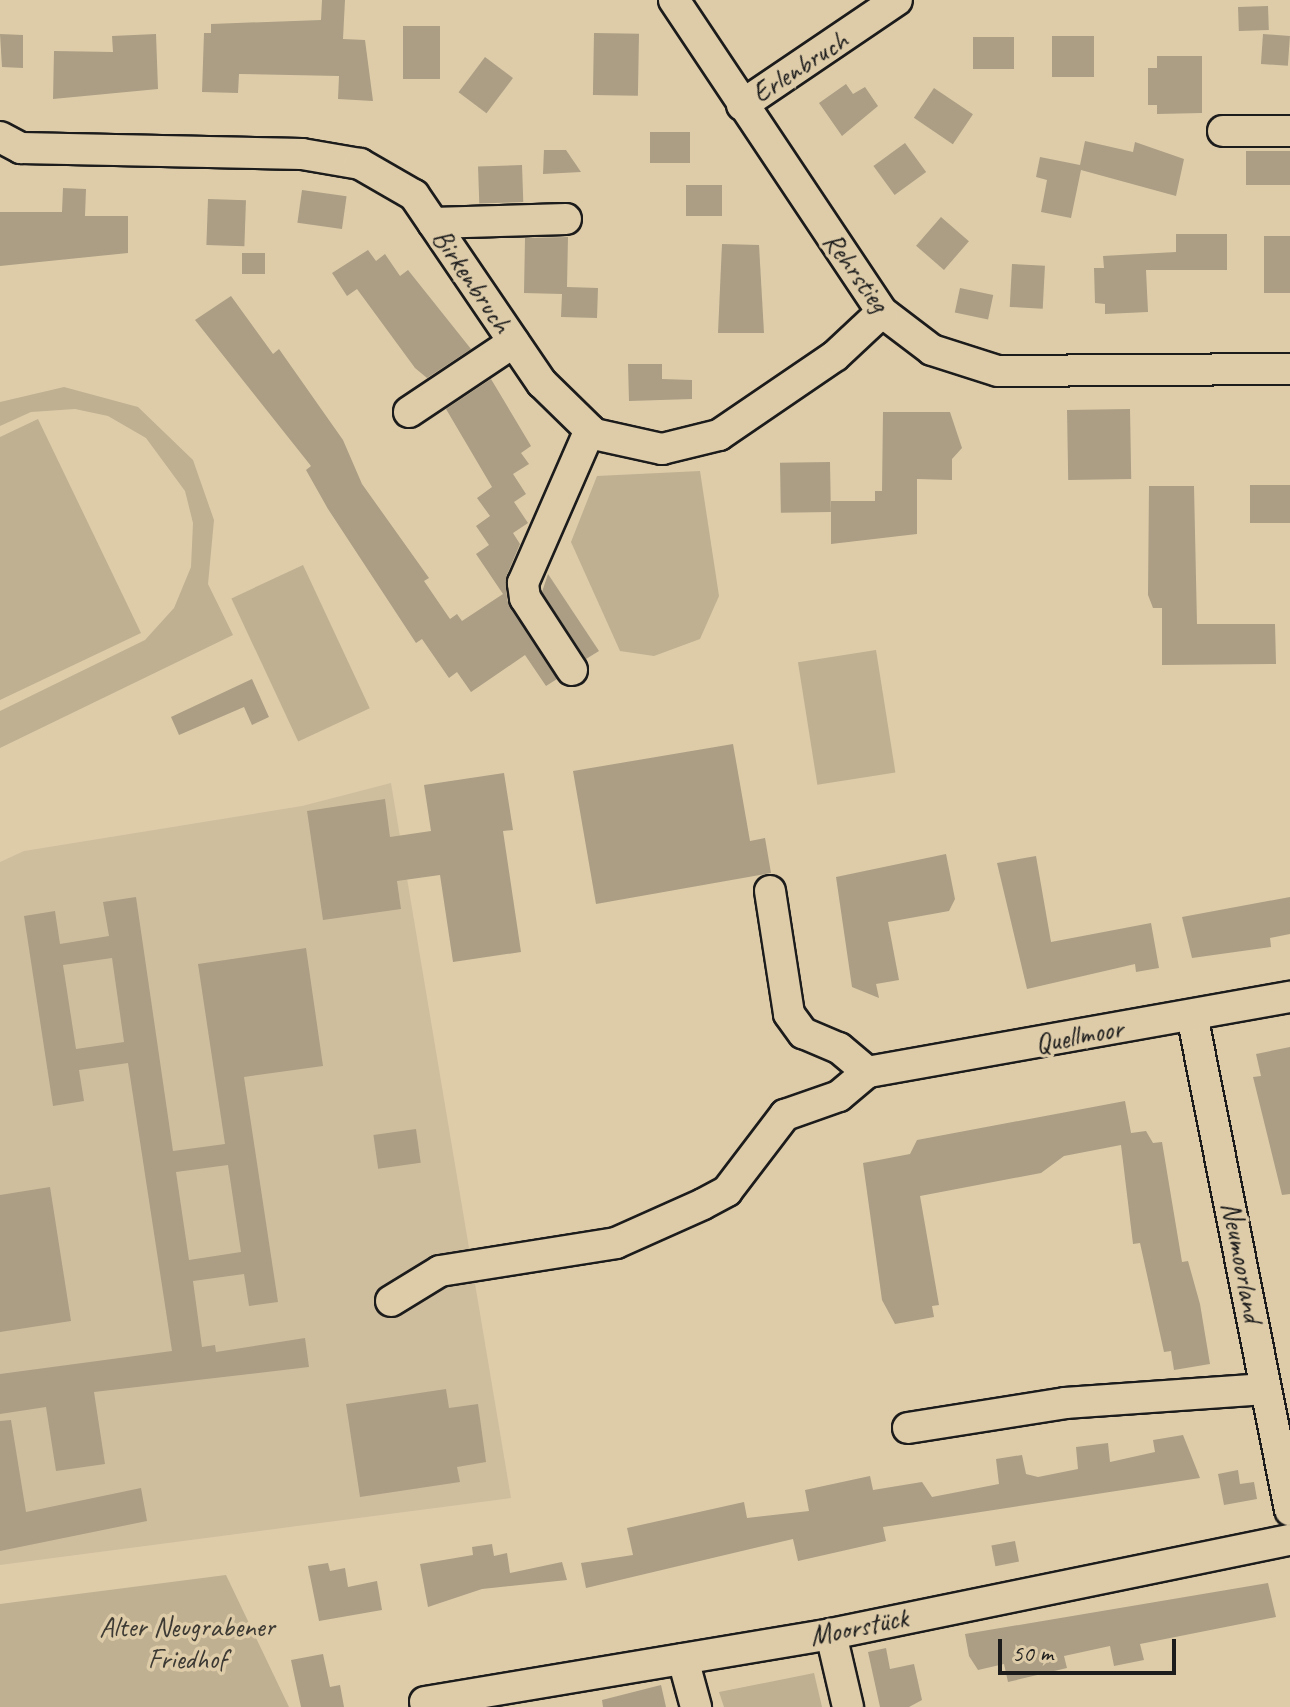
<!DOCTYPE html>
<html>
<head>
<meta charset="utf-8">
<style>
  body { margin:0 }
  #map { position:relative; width:1290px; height:1707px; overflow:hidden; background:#decca9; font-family:Caveat,sans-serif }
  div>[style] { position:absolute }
  .built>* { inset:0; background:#cfbe9e }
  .green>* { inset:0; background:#bfb092; transform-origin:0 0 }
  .building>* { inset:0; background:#ab9e84; transform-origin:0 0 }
  .roads { filter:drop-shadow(2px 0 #1c1c1c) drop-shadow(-2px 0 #1c1c1c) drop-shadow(0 2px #1c1c1c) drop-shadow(0 -2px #1c1c1c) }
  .minor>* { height:30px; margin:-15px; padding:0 15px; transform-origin:15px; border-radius:15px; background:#decca9 }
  span { translate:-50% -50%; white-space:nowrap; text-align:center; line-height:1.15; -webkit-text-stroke:7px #decca9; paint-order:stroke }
  .street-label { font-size:28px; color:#1c1c1c }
  .park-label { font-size:28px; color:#3d3a34 }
  .scale { position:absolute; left:998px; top:1639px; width:178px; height:36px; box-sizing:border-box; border:4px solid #1c1c1c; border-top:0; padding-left:10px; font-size:24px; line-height:28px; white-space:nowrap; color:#1c1c1c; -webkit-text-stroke:6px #decca9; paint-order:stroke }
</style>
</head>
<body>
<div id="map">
  <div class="built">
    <i style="clip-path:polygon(391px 783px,511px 1498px,0 1565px,0 862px,24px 851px,302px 806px)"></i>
  </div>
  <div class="green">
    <i style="clip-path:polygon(64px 387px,138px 407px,193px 460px,214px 520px,208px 584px,233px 635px,0 748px,0 711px,145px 640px,174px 608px,191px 567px,193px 523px,185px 491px,146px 438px,108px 416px,75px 409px,31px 412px,0 426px,0 402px)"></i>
    <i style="clip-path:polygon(38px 419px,141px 633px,0 700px,0 437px)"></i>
    <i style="clip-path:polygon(700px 471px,719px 596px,700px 639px,654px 656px,620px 651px,571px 542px,597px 476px)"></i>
    <i style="left:303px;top:565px;width:158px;height:79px;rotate:65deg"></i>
    <i style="left:876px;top:650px;width:124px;height:79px;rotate:81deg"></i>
    <i style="clip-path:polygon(226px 1575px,289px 1707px,0 1707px,0 1604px)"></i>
    <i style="clip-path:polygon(814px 1673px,822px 1707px,724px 1707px,719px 1692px)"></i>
  </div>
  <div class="building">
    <i style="clip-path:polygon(322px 0,345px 0,343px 39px,365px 40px,373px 101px,338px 99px,339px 76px,239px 74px,238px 93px,202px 92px,204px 33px,211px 33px,211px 24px,321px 20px)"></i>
    <i style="left:1268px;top:6px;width:24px;height:30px;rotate:88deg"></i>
    <i style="left:403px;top:26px;width:37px;height:53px"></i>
    <i style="left:594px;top:33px;width:45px;height:62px;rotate:1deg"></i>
    <i style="clip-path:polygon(0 34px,23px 35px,23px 68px,2px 67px)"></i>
    <i style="clip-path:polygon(156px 34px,158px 89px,53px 99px,54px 51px,113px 52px,112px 36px)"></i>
    <i style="left:1263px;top:34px;width:27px;height:30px;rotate:4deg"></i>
    <i style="left:1052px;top:36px;width:42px;height:41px"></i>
    <i style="left:973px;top:37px;width:41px;height:32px"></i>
    <i style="clip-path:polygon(1157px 56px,1202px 56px,1202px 113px,1157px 114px,1157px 105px,1148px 105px,1148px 68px,1157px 68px)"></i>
    <i style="left:485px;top:57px;width:35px;height:44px;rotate:37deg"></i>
    <i style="clip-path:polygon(846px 84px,853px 94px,865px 87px,878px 106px,842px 136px,819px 103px)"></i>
    <i style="left:934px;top:88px;width:47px;height:36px;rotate:34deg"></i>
    <i style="left:650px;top:132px;width:40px;height:31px"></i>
    <i style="clip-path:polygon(1085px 141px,1133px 152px,1135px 142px,1184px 159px,1176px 196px,1081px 170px,1071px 218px,1041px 212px,1047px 180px,1036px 177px,1040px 157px,1080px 165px)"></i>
    <i style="left:905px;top:143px;width:36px;height:39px;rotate:54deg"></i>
    <i style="clip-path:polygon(544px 150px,566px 150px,581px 172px,543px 174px)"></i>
    <i style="left:1290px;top:151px;width:34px;height:44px;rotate:90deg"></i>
    <i style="left:522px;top:165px;width:37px;height:44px;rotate:88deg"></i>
    <i style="left:686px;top:185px;width:36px;height:31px"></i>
    <i style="clip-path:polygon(63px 188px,86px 189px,85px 216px,128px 216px,128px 253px,0 266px,0 212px,62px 212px)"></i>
    <i style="left:302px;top:190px;width:45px;height:33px;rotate:8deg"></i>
    <i style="left:208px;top:199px;width:38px;height:46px;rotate:2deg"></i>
    <i style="left:941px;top:217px;width:37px;height:38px;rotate:41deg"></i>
    <i style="clip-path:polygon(1176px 234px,1227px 234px,1227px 270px,1146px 270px,1148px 312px,1105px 314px,1105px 304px,1095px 303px,1094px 268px,1104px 268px,1103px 256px,1176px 252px)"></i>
    <i style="left:1264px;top:236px;width:26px;height:57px"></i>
    <i style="clip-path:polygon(568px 237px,567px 287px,598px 288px,597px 318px,561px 317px,562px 294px,524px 293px,525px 238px)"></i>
    <i style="clip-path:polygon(722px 244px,759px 245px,764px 333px,718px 333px)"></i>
    <i style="clip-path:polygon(368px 250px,376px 261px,385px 254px,400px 276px,408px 270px,471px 349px,427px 378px,415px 368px,357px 289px,347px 296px,332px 273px)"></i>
    <i style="left:242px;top:253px;width:23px;height:21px"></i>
    <i style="left:1012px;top:264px;width:33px;height:43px;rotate:3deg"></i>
    <i style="left:960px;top:288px;width:34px;height:25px;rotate:12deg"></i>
    <i style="clip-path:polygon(231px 296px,273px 354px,279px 349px,343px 440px,362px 484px,429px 578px,424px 581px,450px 619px,457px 614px,462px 621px,503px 594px,476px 554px,489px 545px,476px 526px,490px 516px,477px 498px,492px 487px,446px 409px,491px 379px,531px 446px,521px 453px,529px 464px,513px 474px,526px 494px,514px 502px,528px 523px,513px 533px,520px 544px,506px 577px,507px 600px,557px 679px,546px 686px,525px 655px,471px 692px,457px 672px,449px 678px,422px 639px,416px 643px,328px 509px,306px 470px,311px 466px,195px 320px)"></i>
    <i style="clip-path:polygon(628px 364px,662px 364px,662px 379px,692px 380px,692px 399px,629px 401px)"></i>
    <i style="left:1130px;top:409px;width:70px;height:63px;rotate:89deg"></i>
    <i style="clip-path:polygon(883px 412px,950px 412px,962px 448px,952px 459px,952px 480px,917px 479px,917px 534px,831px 544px,831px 501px,875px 501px,875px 491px,882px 491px)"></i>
    <i style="left:830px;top:462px;width:50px;height:50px;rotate:89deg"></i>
    <i style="left:1250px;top:485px;width:40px;height:38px"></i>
    <i style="clip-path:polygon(1149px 486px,1194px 486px,1197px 624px,1275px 624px,1276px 664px,1162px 665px,1162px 608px,1153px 608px,1148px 595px)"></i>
    <i style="clip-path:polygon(548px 574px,599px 651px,586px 659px,542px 592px)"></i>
    <i style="clip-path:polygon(252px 679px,269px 717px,252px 725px,244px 707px,179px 735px,171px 717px)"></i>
    <i style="clip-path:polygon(733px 744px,750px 841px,765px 838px,771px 873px,596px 904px,573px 771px)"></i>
    <i style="clip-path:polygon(504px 773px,513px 830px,503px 831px,521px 952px,453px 962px,440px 875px,397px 881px,401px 909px,323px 920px,307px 811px,385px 799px,390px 837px,431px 831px,424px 785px)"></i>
    <i style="clip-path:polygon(946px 854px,955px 899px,949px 911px,888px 922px,899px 980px,876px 984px,879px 998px,852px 987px,836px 877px)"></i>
    <i style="clip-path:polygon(1036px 856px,1051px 942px,1151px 923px,1159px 968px,1136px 972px,1135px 964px,1027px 989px,997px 863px)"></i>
    <i style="clip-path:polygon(evenodd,136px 897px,173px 1151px,225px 1144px,198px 964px,306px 948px,323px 1066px,244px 1077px,278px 1302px,249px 1306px,244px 1274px,193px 1281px,202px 1347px,215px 1345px,216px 1352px,305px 1338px,309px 1367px,94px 1392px,105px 1464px,56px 1471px,46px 1407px,0 1414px,0 1374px,172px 1351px,128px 1063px,79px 1070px,84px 1101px,53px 1106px,24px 916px,55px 911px,60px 944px,109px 936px,103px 902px,136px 897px,112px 958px,124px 1042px,76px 1049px,63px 965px,112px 958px,136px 897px,228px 1165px,241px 1252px,189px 1260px,176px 1172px,228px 1165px)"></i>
    <i style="clip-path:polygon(1290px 897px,1290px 934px,1270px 938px,1271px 947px,1192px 958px,1182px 917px)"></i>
    <i style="clip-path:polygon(1290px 1047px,1290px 1194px,1282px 1195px,1253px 1077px,1261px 1076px,1256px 1054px)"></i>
    <i style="clip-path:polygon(1125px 1101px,1131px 1133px,1146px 1131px,1153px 1143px,1162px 1142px,1182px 1262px,1188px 1261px,1200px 1304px,1210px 1364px,1174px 1370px,1171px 1351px,1164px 1352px,1140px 1243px,1133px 1244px,1121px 1145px,1064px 1156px,1041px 1173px,920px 1196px,939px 1305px,932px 1306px,934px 1317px,895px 1324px,882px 1300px,863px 1163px,910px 1154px,917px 1140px)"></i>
    <i style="left:416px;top:1129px;width:34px;height:43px;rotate:82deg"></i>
    <i style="clip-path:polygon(50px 1187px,71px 1321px,0 1332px,0 1195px)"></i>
    <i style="clip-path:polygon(446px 1389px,449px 1408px,478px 1404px,486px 1462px,457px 1467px,460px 1482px,360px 1497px,346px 1404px)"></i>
    <i style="clip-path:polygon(11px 1420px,26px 1512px,141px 1488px,147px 1521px,0 1551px,0 1421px)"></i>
    <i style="clip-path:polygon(1183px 1435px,1200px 1478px,883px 1527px,886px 1541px,798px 1561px,793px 1539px,586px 1588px,581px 1563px,633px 1555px,627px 1528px,744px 1502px,747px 1518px,809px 1511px,805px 1490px,870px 1476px,873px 1490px,922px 1482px,932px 1497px,999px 1484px,996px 1459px,1022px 1455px,1026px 1474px,1038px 1477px,1078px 1469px,1076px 1447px,1108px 1443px,1110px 1462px,1155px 1452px,1153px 1440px)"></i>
    <i style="clip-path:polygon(1238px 1470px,1240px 1484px,1254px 1482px,1257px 1499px,1224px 1505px,1218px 1474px)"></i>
    <i style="left:1015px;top:1541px;width:21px;height:24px;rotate:79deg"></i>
    <i style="clip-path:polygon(492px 1544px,494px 1556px,507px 1553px,510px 1573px,562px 1562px,567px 1580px,482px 1589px,428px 1607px,420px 1564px,473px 1555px,472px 1547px)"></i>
    <i style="clip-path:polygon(328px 1563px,330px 1571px,345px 1568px,348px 1587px,377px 1581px,382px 1610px,319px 1621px,308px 1566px)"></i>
    <i style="clip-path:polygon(1268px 1583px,1276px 1617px,1140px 1644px,1144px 1660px,1114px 1666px,1110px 1646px,1064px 1656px,1067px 1668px,1008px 1682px,1004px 1664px,978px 1670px,969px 1656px,965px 1634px)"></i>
    <i style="clip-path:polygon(886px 1648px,890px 1669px,914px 1664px,922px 1700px,909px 1707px,880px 1707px,868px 1652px)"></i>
    <i style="clip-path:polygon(323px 1654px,330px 1687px,340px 1685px,344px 1707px,301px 1707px,291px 1660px)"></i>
    <i style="clip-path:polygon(661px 1685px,666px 1707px,603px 1707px,602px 1700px)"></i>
  </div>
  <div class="roads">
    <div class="minor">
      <i style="left:674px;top:0;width:375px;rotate:56.3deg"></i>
      <i style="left:882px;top:312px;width:63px;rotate:37.2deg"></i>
      <i style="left:932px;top:350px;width:69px;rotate:17.7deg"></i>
      <i style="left:998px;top:371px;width:292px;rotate:-0.4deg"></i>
      <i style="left:742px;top:105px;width:187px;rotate:-34.1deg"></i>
      <i style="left:1223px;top:131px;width:67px"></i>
      <i style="left:0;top:137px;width:24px;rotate:28deg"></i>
      <i style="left:21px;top:148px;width:281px;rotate:1.2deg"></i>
      <i style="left:302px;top:154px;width:59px;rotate:9.8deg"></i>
      <i style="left:360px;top:164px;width:62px;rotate:29.9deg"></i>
      <i style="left:414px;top:195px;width:227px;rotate:55.8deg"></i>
      <i style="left:542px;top:383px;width:73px;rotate:44.4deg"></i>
      <i style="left:594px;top:434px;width:70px;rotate:12.4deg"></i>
      <i style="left:662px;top:449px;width:59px;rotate:-13.8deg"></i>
      <i style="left:719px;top:435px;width:140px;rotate:-34.3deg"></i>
      <i style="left:835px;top:356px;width:64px;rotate:-43.1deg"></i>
      <i style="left:433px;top:223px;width:133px;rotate:-1.7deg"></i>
      <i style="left:409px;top:412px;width:126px;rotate:-33.7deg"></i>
      <i style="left:572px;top:670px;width:86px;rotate:-123.1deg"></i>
      <i style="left:525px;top:598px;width:15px;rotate:-98deg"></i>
      <i style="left:523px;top:583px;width:167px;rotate:-66.4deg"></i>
      <i style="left:770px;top:891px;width:124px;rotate:81.2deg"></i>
      <i style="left:789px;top:1014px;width:24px;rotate:54deg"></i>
      <i style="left:803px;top:1033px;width:39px;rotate:23deg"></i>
      <i style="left:839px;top:1048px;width:38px;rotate:40deg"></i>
      <i style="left:1192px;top:1015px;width:505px;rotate:78.8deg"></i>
      <i style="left:868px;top:1072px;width:429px;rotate:-10.1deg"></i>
      <i style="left:391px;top:1301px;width:57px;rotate:-31.5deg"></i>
      <i style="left:440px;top:1271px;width:178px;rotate:-9deg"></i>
      <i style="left:616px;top:1243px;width:95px;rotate:-24.1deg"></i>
      <i style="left:703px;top:1204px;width:27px;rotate:-28deg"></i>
      <i style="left:727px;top:1191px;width:96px;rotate:-52.7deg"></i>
      <i style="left:785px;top:1115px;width:57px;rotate:-19.4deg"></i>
      <i style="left:839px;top:1096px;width:38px;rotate:-40deg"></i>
      <i style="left:908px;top:1428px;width:159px;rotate:-9deg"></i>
      <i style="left:1065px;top:1403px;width:201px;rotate:-4deg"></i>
      <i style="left:831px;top:1634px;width:75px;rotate:76.9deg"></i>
      <i style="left:683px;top:1659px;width:50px;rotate:74.8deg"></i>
      <i style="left:425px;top:1702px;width:412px;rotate:-9.5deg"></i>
      <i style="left:831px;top:1634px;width:469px;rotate:-11.6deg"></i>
    </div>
  </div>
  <div class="street-label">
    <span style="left:800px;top:67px;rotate:-33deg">Erlenbruch</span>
    <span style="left:856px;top:272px;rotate:54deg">Rehrstieg</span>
    <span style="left:472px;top:281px;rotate:56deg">Birkenbruch</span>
    <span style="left:1079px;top:1036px;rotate:-11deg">Quellmoor</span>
    <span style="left:1242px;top:1262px;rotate:79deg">Neumoorland</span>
    <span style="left:859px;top:1627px;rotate:-11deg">Moorstück</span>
  </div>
  <div class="park-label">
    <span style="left:187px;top:1643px">Alter Neugrabener<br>Friedhof</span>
  </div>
  <div class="scale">50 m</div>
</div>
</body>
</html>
